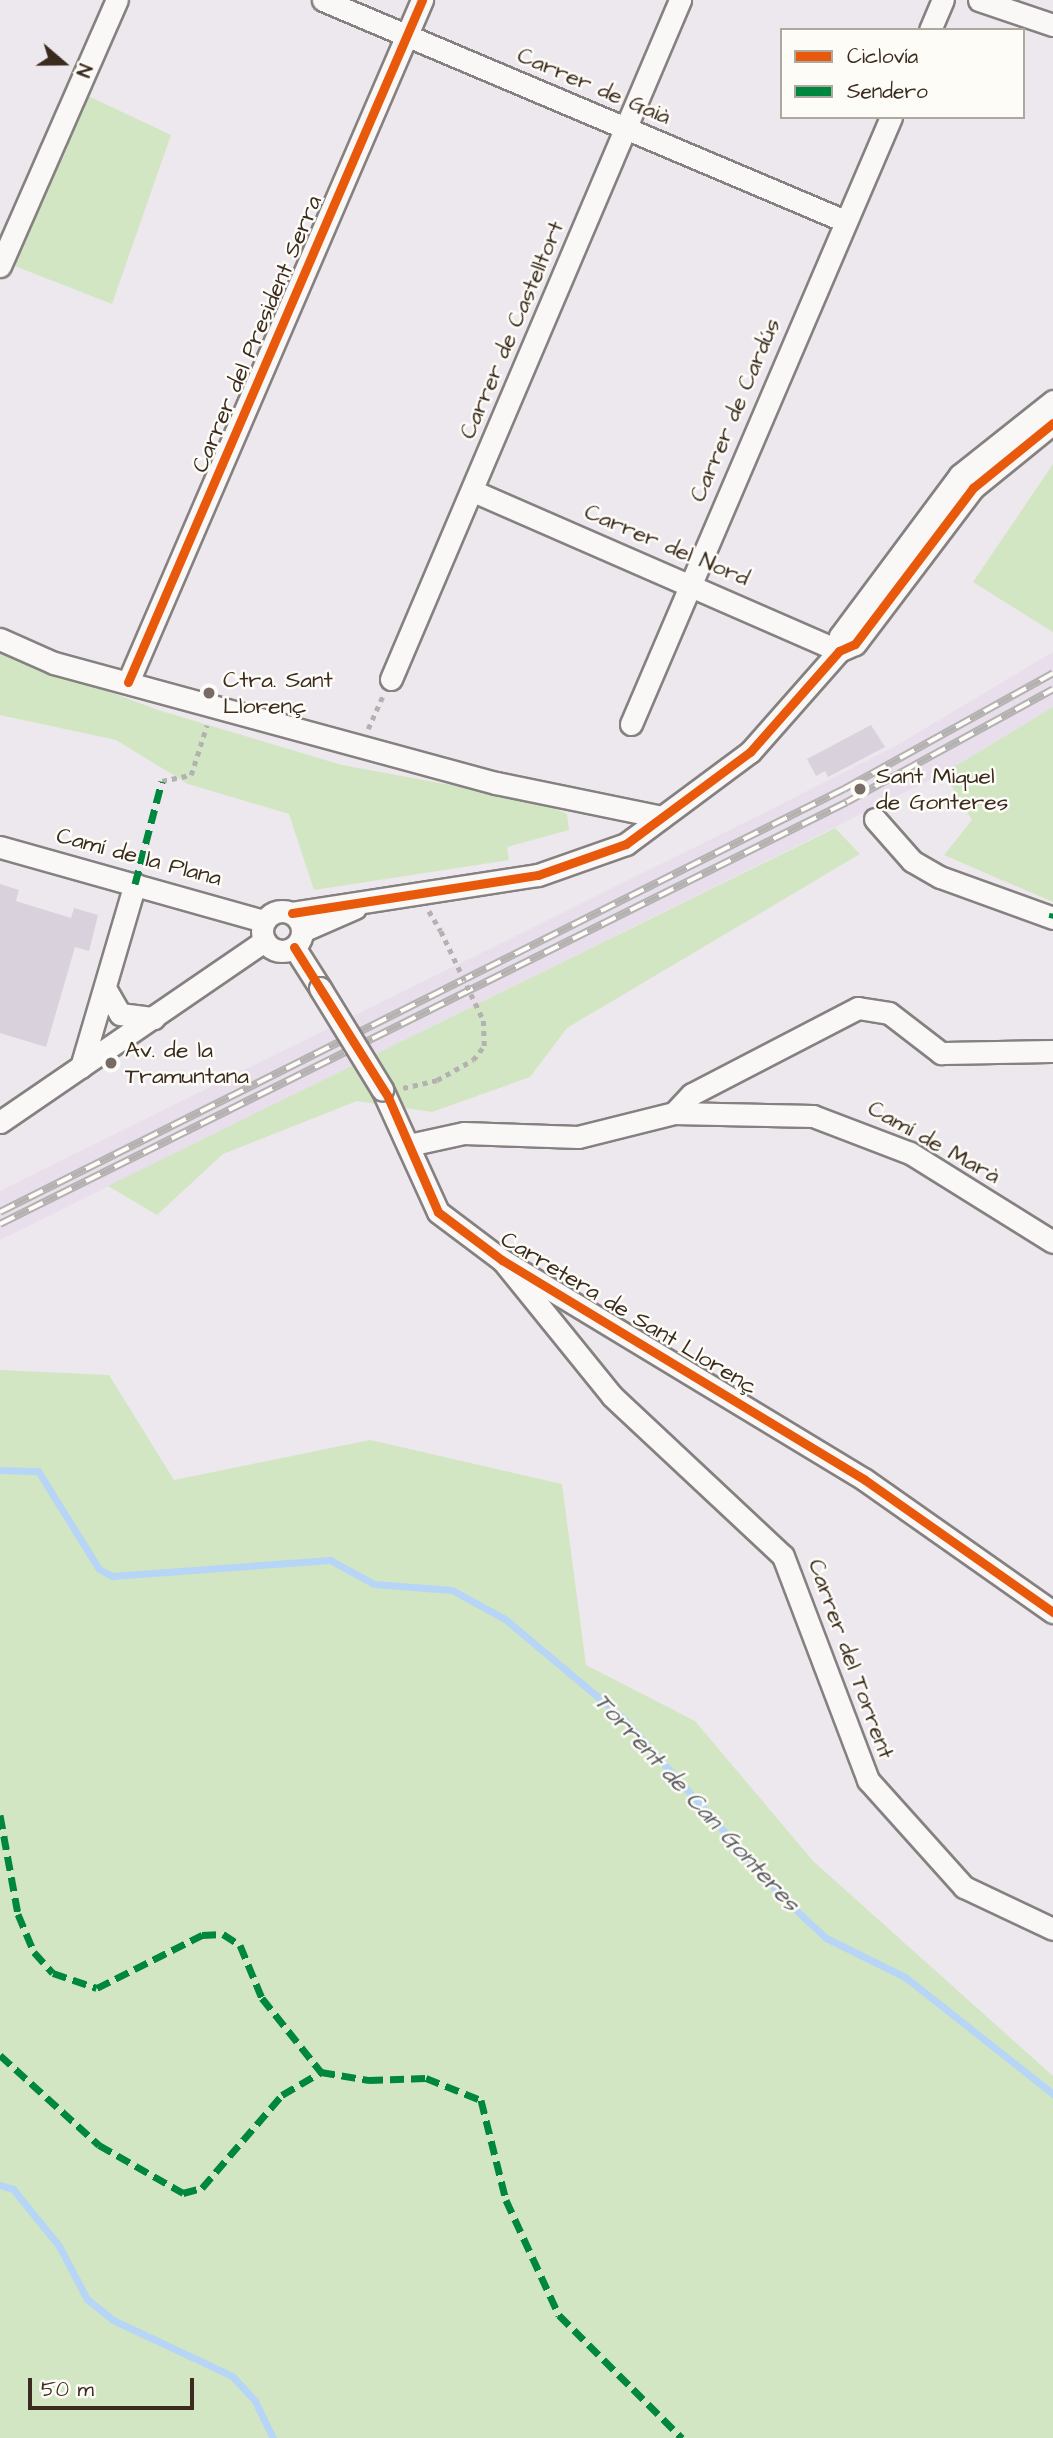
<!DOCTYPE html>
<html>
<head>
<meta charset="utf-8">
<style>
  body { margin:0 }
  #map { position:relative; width:1053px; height:2438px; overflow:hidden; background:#ede8ed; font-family:"Architects Daughter",sans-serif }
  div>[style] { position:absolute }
  .built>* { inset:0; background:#e8deec }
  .green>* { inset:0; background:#d2e6c3 }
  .stream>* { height:7px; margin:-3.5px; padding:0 3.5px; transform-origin:3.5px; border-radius:3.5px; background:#b7d5f6 }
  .building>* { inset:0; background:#d9d1dc }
  .path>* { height:4.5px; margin-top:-2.25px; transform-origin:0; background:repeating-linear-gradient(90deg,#b4b2b0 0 5px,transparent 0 10px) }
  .roads { filter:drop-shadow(2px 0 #868180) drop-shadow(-2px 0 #868180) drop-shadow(0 2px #868180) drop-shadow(0 -2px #868180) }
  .street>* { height:21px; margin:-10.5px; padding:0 10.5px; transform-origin:10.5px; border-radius:10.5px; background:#f9f8f7 }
  .street>.ring { margin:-10.5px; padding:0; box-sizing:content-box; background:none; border:21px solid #f9f8f7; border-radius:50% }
  .rail>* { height:8px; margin-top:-4px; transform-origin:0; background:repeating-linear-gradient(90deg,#fdfcf7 0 16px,#b4b2b0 0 32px); box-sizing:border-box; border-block:2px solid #b4b2b0 }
  .path-bridge>* { height:4.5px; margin-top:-2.25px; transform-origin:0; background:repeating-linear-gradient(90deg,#b4b2b0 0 5px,transparent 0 10px) }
  .bridges { filter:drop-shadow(2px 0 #868180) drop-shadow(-2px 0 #868180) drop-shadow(0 2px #868180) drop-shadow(0 -2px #868180) }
  .street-bridge>* { height:21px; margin:-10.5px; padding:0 10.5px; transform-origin:10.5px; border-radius:10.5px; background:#f9f8f7 }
  .quiet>* { height:7px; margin-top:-3.5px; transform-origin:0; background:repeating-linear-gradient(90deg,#00873e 0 14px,transparent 0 21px) }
  .cycleway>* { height:9px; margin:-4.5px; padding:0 4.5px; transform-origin:4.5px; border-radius:4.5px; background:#e8590c }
  .dots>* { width:19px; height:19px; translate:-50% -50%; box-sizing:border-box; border:4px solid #fdfcf7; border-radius:50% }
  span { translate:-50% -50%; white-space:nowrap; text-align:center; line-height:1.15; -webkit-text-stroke:5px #fdfcf7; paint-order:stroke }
  .street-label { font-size:23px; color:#3b2a1e }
  .poi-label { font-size:23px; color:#3b2a1e }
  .left { translate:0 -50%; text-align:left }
  .water-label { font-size:24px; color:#595b60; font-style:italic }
  .legend { position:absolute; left:780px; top:28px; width:245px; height:91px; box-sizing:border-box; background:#fdfcf7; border:2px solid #afa8a0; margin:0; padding:9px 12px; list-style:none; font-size:21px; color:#3b2a1e }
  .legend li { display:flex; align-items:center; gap:14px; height:35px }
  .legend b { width:35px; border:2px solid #afa8a0 }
  .north { position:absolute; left:28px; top:28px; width:70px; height:70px; -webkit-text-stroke:5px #fdfcf7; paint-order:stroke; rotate:110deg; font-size:19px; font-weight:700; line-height:28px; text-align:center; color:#3b2a1e }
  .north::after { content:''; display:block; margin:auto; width:24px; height:32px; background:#3b2a1e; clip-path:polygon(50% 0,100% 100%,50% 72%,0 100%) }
  .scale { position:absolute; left:28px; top:2378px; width:166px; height:32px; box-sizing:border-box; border:4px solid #3b2a1e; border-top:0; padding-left:9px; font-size:21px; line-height:24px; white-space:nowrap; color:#3b2a1e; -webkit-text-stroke:5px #fdfcf7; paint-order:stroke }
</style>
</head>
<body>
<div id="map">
  <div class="built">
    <i style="clip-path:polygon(1053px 652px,1053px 707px,944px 773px,0 1240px,0 1191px,772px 809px,899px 744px)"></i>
  </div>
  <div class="green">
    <i style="clip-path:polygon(88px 96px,171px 135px,112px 304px,12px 265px)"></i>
    <i style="clip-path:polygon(1053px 464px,1053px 632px,973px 582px)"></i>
    <i style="clip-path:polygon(0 651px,158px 710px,342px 765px,537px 801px,567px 814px,569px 830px,507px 847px,509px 860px,314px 890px,289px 814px,188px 784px,116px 740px,0 715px)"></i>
    <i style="clip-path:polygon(1053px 707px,1053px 902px,944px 855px,972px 820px,944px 773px)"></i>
    <i style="clip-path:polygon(835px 828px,860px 854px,567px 1028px,530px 1077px,432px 1112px,357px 1101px,223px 1154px,157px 1215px,108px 1186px)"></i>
    <i style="clip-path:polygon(0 1370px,109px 1375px,174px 1480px,370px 1440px,562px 1484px,586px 1665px,695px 1721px,813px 1861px,1053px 2076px,1053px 2438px,0 2438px)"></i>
  </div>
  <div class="stream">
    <i style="left:0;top:1470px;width:38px;rotate:2deg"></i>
    <i style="left:38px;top:1471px;width:115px;rotate:58.1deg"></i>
    <i style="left:99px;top:1569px;width:15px;rotate:28deg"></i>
    <i style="left:112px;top:1576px;width:219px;rotate:-4.2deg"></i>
    <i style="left:330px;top:1560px;width:50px;rotate:28.6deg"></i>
    <i style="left:374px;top:1584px;width:78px;rotate:4.4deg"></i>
    <i style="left:452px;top:1590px;width:60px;rotate:28.7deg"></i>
    <i style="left:505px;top:1619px;width:154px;rotate:40deg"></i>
    <i style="left:623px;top:1718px;width:242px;rotate:48.3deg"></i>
    <i style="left:784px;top:1899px;width:57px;rotate:42.9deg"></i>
    <i style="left:826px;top:1938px;width:88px;rotate:26.3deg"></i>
    <i style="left:905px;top:1977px;width:189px;rotate:38.3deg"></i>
    <i style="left:0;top:2185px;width:14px;rotate:17deg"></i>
    <i style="left:13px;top:2189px;width:73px;rotate:51.1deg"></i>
    <i style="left:59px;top:2246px;width:60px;rotate:62.2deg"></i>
    <i style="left:87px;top:2299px;width:33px;rotate:39deg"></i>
    <i style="left:113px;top:2320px;width:132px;rotate:25.2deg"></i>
    <i style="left:232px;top:2376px;width:34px;rotate:47deg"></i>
    <i style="left:255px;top:2401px;width:41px;rotate:64.1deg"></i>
  </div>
  <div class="building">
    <i style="clip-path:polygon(871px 725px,885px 747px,828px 777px,825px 771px,816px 776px,807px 759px)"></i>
    <i style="clip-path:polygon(0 884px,19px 890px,16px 901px,71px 918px,74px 908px,98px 915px,89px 951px,75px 947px,46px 1047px,0 1033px)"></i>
  </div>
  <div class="path">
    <i style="left:368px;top:729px;width:36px;rotate:-66deg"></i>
    <i style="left:162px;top:781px;width:30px;rotate:-12deg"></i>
    <i style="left:191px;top:775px;width:52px;rotate:-72.3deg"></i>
    <i style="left:429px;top:911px;width:23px;rotate:59deg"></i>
    <i style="left:403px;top:1088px;width:35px;rotate:-13deg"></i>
    <i style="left:437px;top:1080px;width:41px;rotate:-29.1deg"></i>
    <i style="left:473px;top:1060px;width:18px;rotate:-52deg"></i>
    <i style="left:484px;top:1046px;width:27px;rotate:-92deg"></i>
  </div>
  <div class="roads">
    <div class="street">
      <i style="left:323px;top:0;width:567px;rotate:22.95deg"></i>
      <i style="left:979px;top:0;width:78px;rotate:18.7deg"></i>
      <i style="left:930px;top:30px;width:33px;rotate:-67deg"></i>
      <i style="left:0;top:266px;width:291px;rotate:-66.3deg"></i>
      <i style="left:473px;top:491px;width:399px;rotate:23.6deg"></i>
      <i style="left:0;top:639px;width:59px;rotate:24deg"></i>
      <i style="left:54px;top:663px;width:458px;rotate:15.2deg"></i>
      <i style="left:496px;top:783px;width:169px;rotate:11.6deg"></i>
      <i style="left:839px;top:651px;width:15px;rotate:-86deg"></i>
      <i style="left:840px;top:636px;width:201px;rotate:-53.3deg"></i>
      <i style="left:960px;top:475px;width:119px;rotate:-38.5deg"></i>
      <i style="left:391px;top:679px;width:738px;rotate:-66.94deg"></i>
      <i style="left:128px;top:682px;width:743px;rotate:-66.68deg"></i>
      <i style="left:631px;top:724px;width:660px;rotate:-66.81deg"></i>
      <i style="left:875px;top:819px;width:56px;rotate:48.6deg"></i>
      <i style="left:912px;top:861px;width:32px;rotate:30deg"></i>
      <i style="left:940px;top:877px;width:120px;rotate:19.9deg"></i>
      <i style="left:0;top:847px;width:274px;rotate:15.7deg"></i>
      <i class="ring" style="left:262px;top:911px;width:19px;height:19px"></i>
      <i style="left:292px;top:913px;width:249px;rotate:-8.8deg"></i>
      <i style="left:538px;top:875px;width:93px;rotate:-19.4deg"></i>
      <i style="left:626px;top:844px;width:154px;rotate:-36.6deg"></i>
      <i style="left:750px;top:752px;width:135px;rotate:-48.6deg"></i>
      <i style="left:839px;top:651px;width:17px;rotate:-24deg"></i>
      <i style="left:855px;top:644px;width:196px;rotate:-52.9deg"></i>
      <i style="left:973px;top:488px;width:103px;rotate:-39.1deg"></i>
      <i style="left:302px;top:931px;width:58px;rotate:-23.5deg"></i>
      <i style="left:294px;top:947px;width:49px;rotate:57.6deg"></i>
      <i style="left:105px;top:988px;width:30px;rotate:60deg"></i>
      <i style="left:120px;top:1014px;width:34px;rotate:7deg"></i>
      <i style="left:81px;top:1067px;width:191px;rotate:-73.6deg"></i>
      <i style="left:382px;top:1089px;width:135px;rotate:65.5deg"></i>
      <i style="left:438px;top:1212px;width:80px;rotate:36.9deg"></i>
      <i style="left:502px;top:1260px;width:424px;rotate:31.2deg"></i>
      <i style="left:865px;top:1480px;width:230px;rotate:35.1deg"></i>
      <i style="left:674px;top:1113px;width:26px;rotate:-47deg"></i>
      <i style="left:692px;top:1094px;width:187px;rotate:-27.4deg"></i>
      <i style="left:858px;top:1008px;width:31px;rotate:9deg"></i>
      <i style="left:889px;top:1013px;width:66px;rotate:37.6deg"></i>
      <i style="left:941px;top:1053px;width:112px;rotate:-1deg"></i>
      <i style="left:0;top:1122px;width:320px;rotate:-34.4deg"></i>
      <i style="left:409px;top:1145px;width:56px;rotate:-12.3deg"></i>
      <i style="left:464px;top:1133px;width:114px;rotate:2deg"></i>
      <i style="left:578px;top:1137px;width:99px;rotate:-14deg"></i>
      <i style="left:674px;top:1113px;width:139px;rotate:1.2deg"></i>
      <i style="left:813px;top:1116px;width:104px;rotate:20.9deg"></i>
      <i style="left:910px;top:1153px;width:168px;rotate:31.9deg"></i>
      <i style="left:502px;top:1260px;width:175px;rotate:51deg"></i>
      <i style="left:612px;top:1396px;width:234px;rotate:43.1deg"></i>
      <i style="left:783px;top:1556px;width:240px;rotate:69.2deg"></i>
      <i style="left:868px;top:1780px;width:144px;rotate:48.1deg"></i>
      <i style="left:964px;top:1887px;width:98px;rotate:25.3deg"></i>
    </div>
  </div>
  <div class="rail">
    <i style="left:0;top:1212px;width:944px;rotate:-26.62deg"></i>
    <i style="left:844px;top:789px;width:239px;rotate:-29deg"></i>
    <i style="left:0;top:1224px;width:946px;rotate:-26.48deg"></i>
    <i style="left:847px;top:802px;width:235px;rotate:-28.7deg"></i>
  </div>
  <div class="path-bridge">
    <i style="left:441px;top:931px;width:98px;rotate:64.5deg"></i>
  </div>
  <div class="bridges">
    <div class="street-bridge">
      <i style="left:320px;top:988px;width:119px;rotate:58.5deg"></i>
    </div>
  </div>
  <div class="quiet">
    <i style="left:135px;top:884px;width:106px;rotate:-75.3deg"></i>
    <i style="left:1052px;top:918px;width:5px;rotate:-79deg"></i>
    <i style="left:0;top:1815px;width:101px;rotate:79.7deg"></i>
    <i style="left:18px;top:1914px;width:41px;rotate:67.2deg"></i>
    <i style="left:34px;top:1952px;width:28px;rotate:48deg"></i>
    <i style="left:53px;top:1973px;width:46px;rotate:18.8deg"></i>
    <i style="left:97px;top:1988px;width:118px;rotate:-26.8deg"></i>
    <i style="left:202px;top:1935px;width:21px;rotate:-3deg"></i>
    <i style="left:223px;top:1934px;width:20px;rotate:33deg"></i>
    <i style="left:240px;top:1945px;width:57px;rotate:67.5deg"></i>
    <i style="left:262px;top:1998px;width:95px;rotate:51.4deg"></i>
    <i style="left:321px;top:2072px;width:49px;rotate:9.5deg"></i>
    <i style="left:369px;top:2080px;width:57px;rotate:-2deg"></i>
    <i style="left:426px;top:2078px;width:59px;rotate:21.8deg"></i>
    <i style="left:481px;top:2100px;width:103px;rotate:76deg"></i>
    <i style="left:506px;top:2200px;width:127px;rotate:65.3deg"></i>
    <i style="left:559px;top:2315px;width:174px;rotate:45deg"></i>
    <i style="left:0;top:2055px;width:134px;rotate:42.3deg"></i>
    <i style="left:99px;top:2145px;width:97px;rotate:29.7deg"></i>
    <i style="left:183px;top:2193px;width:20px;rotate:-15deg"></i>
    <i style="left:202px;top:2188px;width:123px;rotate:-49.3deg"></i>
    <i style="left:282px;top:2095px;width:45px;rotate:-30.5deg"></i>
  </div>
  <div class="cycleway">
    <i style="left:128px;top:682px;width:743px;rotate:-66.68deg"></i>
    <i style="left:292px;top:913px;width:249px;rotate:-8.8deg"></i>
    <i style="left:538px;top:875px;width:93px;rotate:-19.4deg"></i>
    <i style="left:626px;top:844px;width:154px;rotate:-36.6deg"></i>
    <i style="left:750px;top:752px;width:135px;rotate:-48.6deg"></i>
    <i style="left:839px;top:651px;width:17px;rotate:-24deg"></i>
    <i style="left:855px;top:644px;width:196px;rotate:-52.9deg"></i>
    <i style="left:973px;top:488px;width:103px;rotate:-39.1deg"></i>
    <i style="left:294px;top:947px;width:177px;rotate:57.9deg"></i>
    <i style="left:388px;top:1097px;width:125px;rotate:66.5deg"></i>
    <i style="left:438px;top:1212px;width:80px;rotate:36.9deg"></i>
    <i style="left:502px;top:1260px;width:424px;rotate:31.2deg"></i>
    <i style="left:865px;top:1480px;width:230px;rotate:35.1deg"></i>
  </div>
  <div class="dots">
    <i style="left:209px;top:693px;background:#796c66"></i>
    <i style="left:860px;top:789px;background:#796c66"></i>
    <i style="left:111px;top:1063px;background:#796c66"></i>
  </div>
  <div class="street-label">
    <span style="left:594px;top:86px;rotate:23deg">Carrer de Gaià</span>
    <span style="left:512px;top:330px;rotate:-67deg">Carrer de Castelltort</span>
    <span style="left:257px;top:334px;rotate:-67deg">Carrer del President Serra</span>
    <span style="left:735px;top:410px;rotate:-67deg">Carrer de Cardús</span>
    <span style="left:667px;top:545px;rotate:23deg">Carrer del Nord</span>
    <span style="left:139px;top:857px;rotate:15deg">Camí de la Plana</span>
    <span style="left:934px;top:1142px;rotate:29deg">Camí de Marà</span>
    <span style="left:629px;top:1313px;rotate:31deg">Carretera de Sant Llorenç</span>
    <span style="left:851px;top:1659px;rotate:70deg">Carrer del Torrent</span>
  </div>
  <div class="poi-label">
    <span class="left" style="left:223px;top:693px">Ctra. Sant<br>Llorenç</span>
    <span class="left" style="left:876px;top:789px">Sant Miquel<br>de Gonteres</span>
    <span class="left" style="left:125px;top:1063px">Av. de la<br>Tramuntana</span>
  </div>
  <div class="water-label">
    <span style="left:696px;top:1803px;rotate:47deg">Torrent de Can Gonteres</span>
  </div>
  <ul class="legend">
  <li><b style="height:9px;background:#e8590c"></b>Ciclovía</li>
  <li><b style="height:9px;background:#00873e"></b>Sendero</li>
  </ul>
  <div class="north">N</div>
  <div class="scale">50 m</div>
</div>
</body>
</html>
